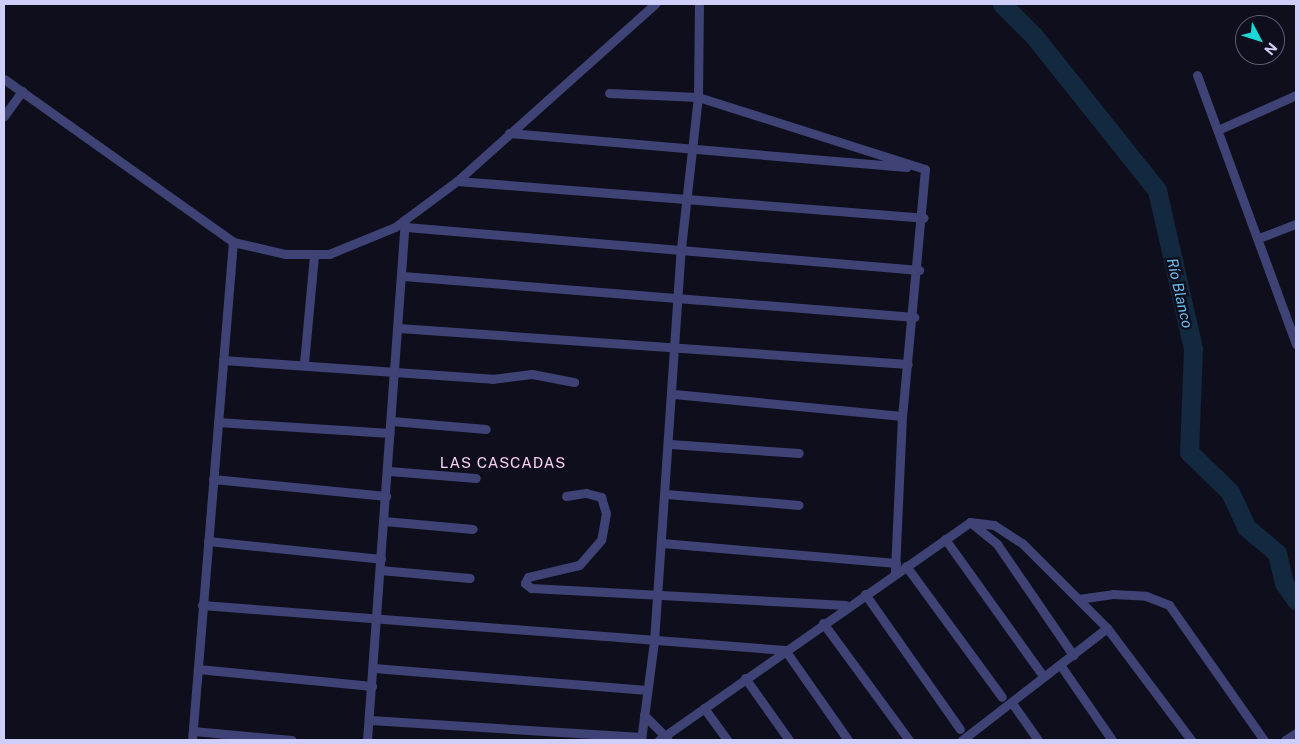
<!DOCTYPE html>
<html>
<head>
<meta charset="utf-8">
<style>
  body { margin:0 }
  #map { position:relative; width:1300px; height:744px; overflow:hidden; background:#0f0e1c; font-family:"Public Sans",sans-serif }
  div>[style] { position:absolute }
  .river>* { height:19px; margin:-9.5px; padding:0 9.5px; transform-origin:9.5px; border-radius:9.5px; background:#13293f }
  .street>* { height:9px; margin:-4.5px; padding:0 4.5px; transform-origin:4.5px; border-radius:4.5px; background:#3e4275 }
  span { translate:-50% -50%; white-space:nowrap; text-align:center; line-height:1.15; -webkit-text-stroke:5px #0f0e1c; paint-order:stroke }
  .water-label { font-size:15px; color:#69bcec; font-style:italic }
  .neighbourhood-label { font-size:15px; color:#f9d0ee; letter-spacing:1px }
  .frame { position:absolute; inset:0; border:5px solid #cfcef9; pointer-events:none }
  .north { position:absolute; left:1235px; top:15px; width:50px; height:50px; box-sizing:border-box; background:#0f0e1c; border:1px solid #5c5b74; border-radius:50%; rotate:130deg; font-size:14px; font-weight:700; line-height:20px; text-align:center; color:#cfcef9 }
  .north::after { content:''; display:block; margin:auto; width:18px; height:22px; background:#1cd7d8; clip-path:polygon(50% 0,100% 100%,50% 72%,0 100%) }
</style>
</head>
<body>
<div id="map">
  <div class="river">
    <i style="left:1002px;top:4px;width:45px;rotate:45deg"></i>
    <i style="left:1034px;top:36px;width:197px;rotate:51.4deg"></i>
    <i style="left:1157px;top:190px;width:163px;rotate:77.2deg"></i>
    <i style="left:1193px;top:349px;width:103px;rotate:92.2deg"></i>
    <i style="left:1189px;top:452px;width:57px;rotate:44.3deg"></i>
    <i style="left:1230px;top:492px;width:38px;rotate:65deg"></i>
    <i style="left:1246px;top:527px;width:40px;rotate:40deg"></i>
    <i style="left:1277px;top:553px;width:31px;rotate:77deg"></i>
    <i style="left:1284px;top:583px;width:21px;rotate:55deg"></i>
  </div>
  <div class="street">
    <i style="left:1197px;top:75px;width:287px;rotate:69.8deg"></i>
    <i style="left:4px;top:79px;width:281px;rotate:35.4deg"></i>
    <i style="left:233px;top:242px;width:53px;rotate:13deg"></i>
    <i style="left:285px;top:254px;width:44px"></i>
    <i style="left:329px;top:254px;width:71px;rotate:-22.2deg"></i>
    <i style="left:395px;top:227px;width:77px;rotate:-36.6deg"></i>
    <i style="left:457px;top:181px;width:266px;rotate:-41.8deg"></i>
    <i style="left:609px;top:93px;width:89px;rotate:2.6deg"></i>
    <i style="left:698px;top:97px;width:238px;rotate:17.6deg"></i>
    <i style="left:925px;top:169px;width:248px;rotate:95.3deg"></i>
    <i style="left:902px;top:416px;width:157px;rotate:92.6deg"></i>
    <i style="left:4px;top:116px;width:31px;rotate:-54deg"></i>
    <i style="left:1220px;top:129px;width:83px;rotate:-24.1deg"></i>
    <i style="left:509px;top:133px;width:399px;rotate:4.9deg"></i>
    <i style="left:457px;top:181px;width:468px;rotate:4.5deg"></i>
    <i style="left:406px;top:227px;width:515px;rotate:4.79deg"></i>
    <i style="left:1259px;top:238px;width:40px;rotate:-21deg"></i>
    <i style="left:403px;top:276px;width:513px;rotate:4.59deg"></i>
    <i style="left:399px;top:328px;width:510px;rotate:4.05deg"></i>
    <i style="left:223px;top:360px;width:270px;rotate:4deg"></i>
    <i style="left:492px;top:379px;width:40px;rotate:-7.1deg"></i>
    <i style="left:532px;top:374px;width:43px;rotate:10.8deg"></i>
    <i style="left:304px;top:363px;width:108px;rotate:-84.7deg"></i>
    <i style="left:674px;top:394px;width:229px;rotate:5.5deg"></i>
    <i style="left:392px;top:421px;width:94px;rotate:4.9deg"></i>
    <i style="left:218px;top:422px;width:172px;rotate:3.7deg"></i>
    <i style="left:670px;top:444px;width:129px;rotate:4deg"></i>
    <i style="left:389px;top:471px;width:87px;rotate:4.6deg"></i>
    <i style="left:213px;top:479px;width:174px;rotate:5.6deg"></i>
    <i style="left:666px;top:494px;width:133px;rotate:4.7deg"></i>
    <i style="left:566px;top:496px;width:20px;rotate:-9deg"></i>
    <i style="left:586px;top:493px;width:16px;rotate:15deg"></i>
    <i style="left:601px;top:497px;width:17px;rotate:73deg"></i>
    <i style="left:606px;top:513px;width:27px;rotate:100deg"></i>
    <i style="left:601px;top:540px;width:33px;rotate:131deg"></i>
    <i style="left:579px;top:565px;width:52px;rotate:166.8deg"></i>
    <i style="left:528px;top:577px;width:7px;rotate:117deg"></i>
    <i style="left:525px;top:583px;width:8px;rotate:40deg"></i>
    <i style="left:531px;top:588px;width:315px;rotate:3.1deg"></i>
    <i style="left:384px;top:521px;width:89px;rotate:5.1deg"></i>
    <i style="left:970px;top:522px;width:35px;rotate:39deg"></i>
    <i style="left:997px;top:544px;width:135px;rotate:55.6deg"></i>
    <i style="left:945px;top:539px;width:165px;rotate:54.4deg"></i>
    <i style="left:208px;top:541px;width:174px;rotate:5.9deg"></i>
    <i style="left:662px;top:543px;width:235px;rotate:4.9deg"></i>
    <i style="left:906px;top:566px;width:162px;rotate:53.8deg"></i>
    <i style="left:380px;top:570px;width:90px;rotate:5.1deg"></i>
    <i style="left:865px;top:594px;width:165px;rotate:54.9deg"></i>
    <i style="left:1078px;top:599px;width:35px;rotate:-8deg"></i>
    <i style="left:1113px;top:594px;width:33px;rotate:3deg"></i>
    <i style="left:1146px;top:596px;width:25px;rotate:21deg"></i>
    <i style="left:1169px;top:605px;width:165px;rotate:54.9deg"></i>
    <i style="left:202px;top:605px;width:585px;rotate:4.41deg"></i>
    <i style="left:785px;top:650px;width:110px;rotate:55deg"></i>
    <i style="left:823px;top:623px;width:145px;rotate:53.7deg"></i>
    <i style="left:1061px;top:666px;width:90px;rotate:55.4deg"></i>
    <i style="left:374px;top:668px;width:274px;rotate:4.6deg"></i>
    <i style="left:198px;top:669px;width:175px;rotate:5.6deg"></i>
    <i style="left:745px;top:678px;width:76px;rotate:54.6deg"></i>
    <i style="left:1012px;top:703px;width:45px;rotate:54.9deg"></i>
    <i style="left:704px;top:708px;width:39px;rotate:54deg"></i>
    <i style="left:644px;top:715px;width:33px;rotate:45deg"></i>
    <i style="left:370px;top:720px;width:272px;rotate:3.6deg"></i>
    <i style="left:193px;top:731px;width:99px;rotate:5.2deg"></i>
    <i style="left:192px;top:740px;width:500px;rotate:-85.3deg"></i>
    <i style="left:367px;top:740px;width:522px;rotate:-85.83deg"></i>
    <i style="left:641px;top:740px;width:100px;rotate:-82.5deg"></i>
    <i style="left:654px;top:641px;width:394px;rotate:-86.1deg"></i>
    <i style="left:681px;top:248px;width:152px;rotate:-83.6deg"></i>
    <i style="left:698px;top:97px;width:93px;rotate:-89.4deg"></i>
    <i style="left:659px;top:740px;width:380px;rotate:-35deg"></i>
    <i style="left:970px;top:522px;width:24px;rotate:7deg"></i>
    <i style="left:994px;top:525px;width:33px;rotate:33deg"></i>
    <i style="left:1022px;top:543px;width:120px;rotate:45deg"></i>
    <i style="left:1107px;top:628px;width:140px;rotate:53.1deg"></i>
    <i style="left:962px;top:740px;width:183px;rotate:-37.7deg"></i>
    <i style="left:1285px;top:740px;width:13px;rotate:-32deg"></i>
  </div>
  <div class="water-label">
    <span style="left:1180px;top:293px;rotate:77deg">Río Blanco</span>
  </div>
  <div class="neighbourhood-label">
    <span style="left:503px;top:463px">LAS CASCADAS</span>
  </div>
  <div class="frame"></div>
  <div class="north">N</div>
</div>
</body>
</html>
